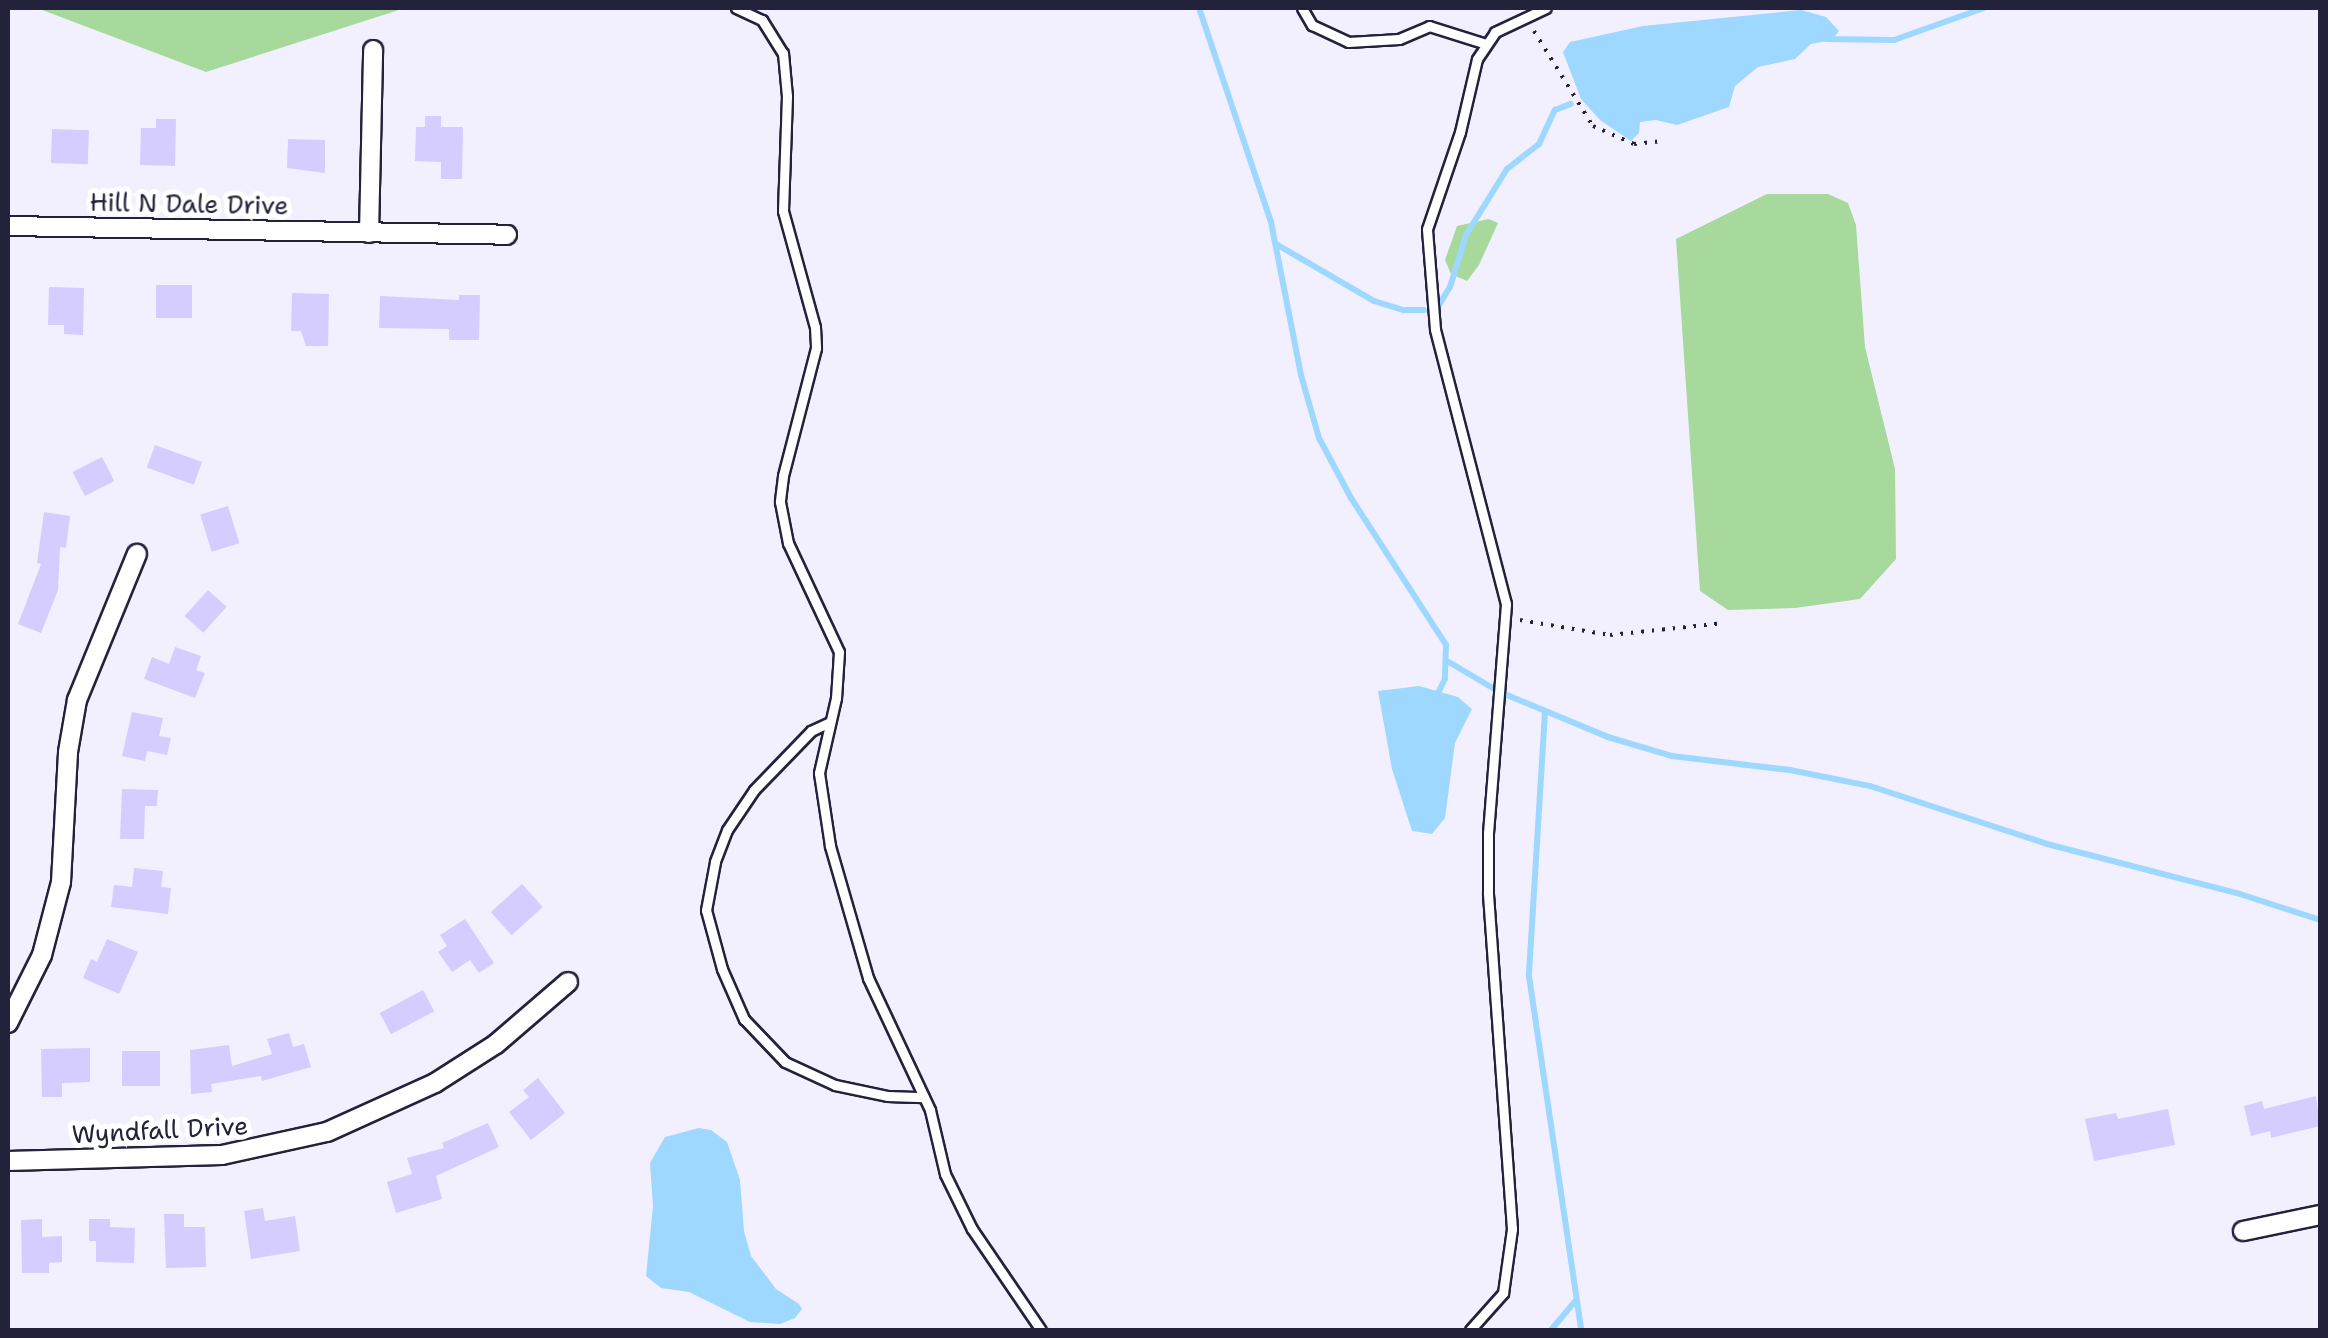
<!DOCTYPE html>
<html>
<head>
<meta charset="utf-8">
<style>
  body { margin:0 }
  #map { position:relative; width:2328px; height:1338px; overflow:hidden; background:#f2f0ff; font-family:"Shantell Sans",sans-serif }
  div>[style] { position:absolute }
  .green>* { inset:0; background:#a6d99b }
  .water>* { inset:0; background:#9fd8ff }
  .stream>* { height:6px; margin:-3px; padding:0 3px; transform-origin:3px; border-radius:3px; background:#9fd8ff }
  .building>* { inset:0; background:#d5ccff; transform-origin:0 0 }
  .path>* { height:4px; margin-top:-2px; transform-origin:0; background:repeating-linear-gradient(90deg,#22223b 0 2.5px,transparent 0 10.5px) }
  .roads { filter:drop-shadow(2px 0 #22223b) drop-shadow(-2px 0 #22223b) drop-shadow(0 2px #22223b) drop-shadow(0 -2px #22223b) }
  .service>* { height:9px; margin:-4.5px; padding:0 4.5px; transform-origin:4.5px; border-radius:4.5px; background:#fff }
  .minor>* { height:18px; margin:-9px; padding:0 9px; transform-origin:9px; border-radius:9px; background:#fff }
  span { translate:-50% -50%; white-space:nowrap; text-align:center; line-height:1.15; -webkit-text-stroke:10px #fff; paint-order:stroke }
  .street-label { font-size:25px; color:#22223b }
  .frame { position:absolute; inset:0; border:10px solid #22223b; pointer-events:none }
</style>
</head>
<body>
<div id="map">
  <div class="green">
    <i style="clip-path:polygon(37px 8px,405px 8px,206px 72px)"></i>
    <i style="clip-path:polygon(1767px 194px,1828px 194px,1848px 203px,1856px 225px,1865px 347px,1895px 469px,1896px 559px,1860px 599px,1795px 608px,1728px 610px,1700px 591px,1676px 239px)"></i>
    <i style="clip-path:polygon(1489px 219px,1498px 223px,1479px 265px,1467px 281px,1451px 274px,1445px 260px,1457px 226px)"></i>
  </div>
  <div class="water">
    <i style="clip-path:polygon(1801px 10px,1826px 17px,1839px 31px,1832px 40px,1811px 44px,1795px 59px,1758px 67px,1735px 86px,1729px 107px,1677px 125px,1656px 120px,1640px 122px,1639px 133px,1631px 141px,1600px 120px,1581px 99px,1563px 52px,1570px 42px,1643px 26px)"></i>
    <i style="clip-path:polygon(1419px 686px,1458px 697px,1472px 709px,1455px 743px,1445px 818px,1432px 834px,1412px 831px,1392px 769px,1378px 691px)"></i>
    <i style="clip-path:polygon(699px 1128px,711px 1130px,727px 1142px,740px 1180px,744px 1231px,751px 1256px,776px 1289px,799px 1304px,802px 1309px,795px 1318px,780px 1324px,750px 1322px,689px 1292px,661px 1288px,646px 1276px,653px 1206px,650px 1163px,665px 1137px)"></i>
  </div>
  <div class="stream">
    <i style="left:1199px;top:8px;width:226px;rotate:71.4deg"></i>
    <i style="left:1271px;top:222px;width:156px;rotate:78.9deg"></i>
    <i style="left:1301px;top:375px;width:66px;rotate:74.1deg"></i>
    <i style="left:1319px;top:438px;width:68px;rotate:61.9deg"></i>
    <i style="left:1351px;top:498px;width:175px;rotate:57.1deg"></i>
    <i style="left:1446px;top:645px;width:34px;rotate:92deg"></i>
    <i style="left:1445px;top:679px;width:20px;rotate:117deg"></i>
    <i style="left:1826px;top:39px;width:68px;rotate:0.8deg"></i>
    <i style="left:1894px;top:40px;width:96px;rotate:-19.6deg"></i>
    <i style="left:1276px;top:244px;width:113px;rotate:30.2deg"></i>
    <i style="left:1374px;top:301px;width:31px;rotate:17deg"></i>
    <i style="left:1404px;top:310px;width:20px"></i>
    <i style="left:1439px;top:305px;width:21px;rotate:-59deg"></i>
    <i style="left:1450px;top:287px;width:54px;rotate:-72.9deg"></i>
    <i style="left:1466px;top:235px;width:78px;rotate:-58.2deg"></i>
    <i style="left:1507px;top:169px;width:41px;rotate:-38deg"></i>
    <i style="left:1539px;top:144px;width:38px;rotate:-65deg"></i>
    <i style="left:1555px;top:110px;width:17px;rotate:-21deg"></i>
    <i style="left:1447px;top:661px;width:57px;rotate:30.6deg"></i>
    <i style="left:1507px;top:695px;width:109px;rotate:22.6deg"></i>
    <i style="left:1608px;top:737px;width:67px;rotate:16.5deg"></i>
    <i style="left:1672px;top:756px;width:119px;rotate:6.8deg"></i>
    <i style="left:1790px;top:770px;width:82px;rotate:11.3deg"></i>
    <i style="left:1870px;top:786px;width:186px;rotate:18.1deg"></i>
    <i style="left:2047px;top:844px;width:199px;rotate:14.5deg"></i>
    <i style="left:2240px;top:894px;width:84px;rotate:18deg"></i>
    <i style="left:1545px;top:712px;width:264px;rotate:93.5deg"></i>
    <i style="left:1529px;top:976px;width:358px;rotate:81.6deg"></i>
    <i style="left:1551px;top:1330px;width:38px;rotate:-50deg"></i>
  </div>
  <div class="building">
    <i style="clip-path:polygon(425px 116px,441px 116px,441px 127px,463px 127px,462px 179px,441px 179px,441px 162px,415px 161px,416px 127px,425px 127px)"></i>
    <i style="clip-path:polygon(156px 119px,176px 119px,175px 166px,140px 165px,141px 128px,156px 128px)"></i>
    <i style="left:52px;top:129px;width:37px;height:34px;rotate:2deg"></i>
    <i style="clip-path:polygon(288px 139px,325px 140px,325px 173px,287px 168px)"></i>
    <i style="left:156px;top:285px;width:36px;height:33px"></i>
    <i style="clip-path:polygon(49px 287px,84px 288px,83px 335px,64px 334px,64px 325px,48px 325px)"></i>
    <i style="clip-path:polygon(292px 293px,329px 294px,328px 346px,306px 346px,301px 331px,291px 331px)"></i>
    <i style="clip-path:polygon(459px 295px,480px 295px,479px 340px,449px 340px,449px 329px,379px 328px,380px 296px,459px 300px)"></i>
    <i style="left:155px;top:445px;width:50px;height:24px;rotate:20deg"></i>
    <i style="left:102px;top:457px;width:27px;height:33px;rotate:63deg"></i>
    <i style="left:228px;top:506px;width:39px;height:29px;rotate:73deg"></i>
    <i style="clip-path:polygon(44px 512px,70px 516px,66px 548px,60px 547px,58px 590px,41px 633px,18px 624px,41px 564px,37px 563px)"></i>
    <i style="left:208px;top:590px;width:25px;height:35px;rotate:42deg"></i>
    <i style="clip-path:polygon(175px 647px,201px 656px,196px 670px,205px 673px,195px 698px,144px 679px,152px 657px,169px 664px)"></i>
    <i style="clip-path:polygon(132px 712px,163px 718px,159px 736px,171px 738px,167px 755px,147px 751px,145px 761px,122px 756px)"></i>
    <i style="clip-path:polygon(122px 789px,158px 790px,157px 806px,145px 806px,144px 839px,120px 839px)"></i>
    <i style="clip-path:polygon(134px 868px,163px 871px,161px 887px,171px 888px,168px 914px,111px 907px,114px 885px,132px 887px)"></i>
    <i style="left:522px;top:884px;width:31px;height:42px;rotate:48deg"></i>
    <i style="clip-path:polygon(465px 919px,494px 963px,479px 973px,470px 960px,452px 972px,438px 952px,447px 946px,440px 935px)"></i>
    <i style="clip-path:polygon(107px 939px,138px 952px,119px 994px,83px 978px,91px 959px,97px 962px)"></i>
    <i style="left:423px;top:990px;width:24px;height:49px;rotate:62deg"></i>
    <i style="clip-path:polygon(289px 1033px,293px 1047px,304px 1044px,311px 1067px,262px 1081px,261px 1076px,211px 1084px,212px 1092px,191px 1094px,190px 1050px,229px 1045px,232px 1066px,272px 1054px,267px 1039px)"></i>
    <i style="clip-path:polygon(90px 1048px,90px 1082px,62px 1083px,62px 1097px,42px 1097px,41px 1049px)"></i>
    <i style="left:122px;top:1051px;width:38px;height:35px"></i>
    <i style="clip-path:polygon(538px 1078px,565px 1113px,531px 1140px,509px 1112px,529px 1097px,523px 1090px)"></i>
    <i style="clip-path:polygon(2316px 1096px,2320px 1126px,2271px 1138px,2270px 1131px,2251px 1136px,2244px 1106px,2262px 1101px,2264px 1109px)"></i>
    <i style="clip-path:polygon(2168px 1109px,2175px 1145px,2094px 1161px,2085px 1119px,2116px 1113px,2118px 1119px)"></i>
    <i style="clip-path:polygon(488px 1123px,499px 1147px,436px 1176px,442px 1199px,396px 1213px,387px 1182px,412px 1174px,407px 1158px,444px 1148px,442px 1143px)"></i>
    <i style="clip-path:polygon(263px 1208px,265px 1221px,295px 1216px,300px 1251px,251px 1259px,244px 1211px)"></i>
    <i style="clip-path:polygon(164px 1214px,184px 1214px,184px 1227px,205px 1227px,206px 1267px,166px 1268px)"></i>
    <i style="clip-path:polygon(42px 1219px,42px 1237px,62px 1236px,62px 1262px,49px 1263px,49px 1273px,22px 1273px,21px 1220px)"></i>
    <i style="clip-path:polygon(89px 1219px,110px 1219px,110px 1227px,135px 1228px,134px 1263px,96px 1262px,96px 1241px,89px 1241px)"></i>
  </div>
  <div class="path">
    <i style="left:1534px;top:31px;width:112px;rotate:58.2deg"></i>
    <i style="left:1593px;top:126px;width:45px;rotate:23.7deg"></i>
    <i style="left:1634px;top:144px;width:31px;rotate:-6deg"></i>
    <i style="left:1520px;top:620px;width:91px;rotate:9.5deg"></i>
    <i style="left:1610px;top:635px;width:115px;rotate:-6deg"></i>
  </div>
  <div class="roads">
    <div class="service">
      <i style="left:736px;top:8px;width:29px;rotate:25deg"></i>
      <i style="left:762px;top:20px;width:39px;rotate:58deg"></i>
      <i style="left:783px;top:53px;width:43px;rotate:84.7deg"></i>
      <i style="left:787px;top:96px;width:115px;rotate:92deg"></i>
      <i style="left:783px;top:211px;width:120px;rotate:74.6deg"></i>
      <i style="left:815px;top:327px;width:21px;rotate:87deg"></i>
      <i style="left:816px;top:348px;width:132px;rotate:104.5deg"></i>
      <i style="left:783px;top:476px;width:26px;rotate:97deg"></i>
      <i style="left:780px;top:502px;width:42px;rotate:79deg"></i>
      <i style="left:788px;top:543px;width:120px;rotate:64.9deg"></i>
      <i style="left:839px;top:652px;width:46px;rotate:93.7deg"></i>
      <i style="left:836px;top:698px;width:77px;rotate:102.8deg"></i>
      <i style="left:819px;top:773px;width:74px;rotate:81.4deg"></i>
      <i style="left:830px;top:846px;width:137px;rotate:73.9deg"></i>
      <i style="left:868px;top:978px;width:146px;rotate:64.8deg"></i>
      <i style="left:930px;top:1110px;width:66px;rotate:76.8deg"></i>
      <i style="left:945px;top:1174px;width:61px;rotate:63.9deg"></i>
      <i style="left:972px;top:1229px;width:122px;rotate:55.7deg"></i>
      <i style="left:1302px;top:8px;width:20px;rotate:60deg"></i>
      <i style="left:1312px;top:25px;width:40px;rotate:25deg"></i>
      <i style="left:1348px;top:42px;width:51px;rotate:-3.4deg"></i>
      <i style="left:1399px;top:39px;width:33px;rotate:-23deg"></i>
      <i style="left:1429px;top:26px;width:60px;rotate:17.5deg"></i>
      <i style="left:830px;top:722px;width:21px;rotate:155deg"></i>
      <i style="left:811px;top:731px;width:82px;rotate:134deg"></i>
      <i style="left:754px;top:790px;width:48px;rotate:124deg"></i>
      <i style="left:727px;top:830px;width:34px;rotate:111deg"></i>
      <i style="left:715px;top:862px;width:49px;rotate:100.6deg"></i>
      <i style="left:706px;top:910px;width:61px;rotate:74.8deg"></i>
      <i style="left:722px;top:969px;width:55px;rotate:66.3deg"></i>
      <i style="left:744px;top:1019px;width:59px;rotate:46.4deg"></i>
      <i style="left:785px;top:1062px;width:55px;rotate:24.7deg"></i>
      <i style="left:835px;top:1085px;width:53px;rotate:11.9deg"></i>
      <i style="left:887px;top:1096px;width:37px;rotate:2deg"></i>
      <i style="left:1470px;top:1330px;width:50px;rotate:-48.3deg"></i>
      <i style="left:1503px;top:1293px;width:65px;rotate:-82deg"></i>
      <i style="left:1512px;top:1229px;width:337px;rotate:-94.1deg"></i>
      <i style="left:1488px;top:893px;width:60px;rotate:-90deg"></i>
      <i style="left:1488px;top:833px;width:230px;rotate:-85.5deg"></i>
      <i style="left:1506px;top:604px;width:284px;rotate:-104.5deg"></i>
      <i style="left:1435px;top:329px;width:100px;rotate:-94.6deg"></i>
      <i style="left:1427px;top:229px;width:102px;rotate:-71.2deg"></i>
      <i style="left:1460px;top:132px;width:75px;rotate:-76.9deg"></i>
      <i style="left:1477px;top:59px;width:32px;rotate:-56deg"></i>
      <i style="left:1495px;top:32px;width:56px;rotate:-25.2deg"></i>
    </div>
    <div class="minor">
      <i style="left:8px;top:226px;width:499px;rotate:1deg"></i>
      <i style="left:369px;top:233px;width:183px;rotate:-88.7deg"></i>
      <i style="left:8px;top:1023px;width:76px;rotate:-63.4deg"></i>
      <i style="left:42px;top:955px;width:75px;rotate:-75.4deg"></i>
      <i style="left:61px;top:882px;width:130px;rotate:-86.9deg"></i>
      <i style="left:68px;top:752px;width:53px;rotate:-80.2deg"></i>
      <i style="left:77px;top:700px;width:158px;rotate:-67.7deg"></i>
      <i style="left:8px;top:1161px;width:214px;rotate:-1.6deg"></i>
      <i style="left:222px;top:1155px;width:107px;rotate:-12.4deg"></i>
      <i style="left:327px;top:1132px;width:119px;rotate:-24.4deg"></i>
      <i style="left:435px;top:1083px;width:72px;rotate:-32.6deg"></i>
      <i style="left:496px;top:1044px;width:95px;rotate:-40.7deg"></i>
      <i style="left:2243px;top:1231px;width:79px;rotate:-11.7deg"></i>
    </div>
  </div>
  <div class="street-label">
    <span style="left:189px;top:204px;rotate:1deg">Hill N Dale Drive</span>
    <span style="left:160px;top:1130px;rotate:-3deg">Wyndfall Drive</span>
  </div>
  <div class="frame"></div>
</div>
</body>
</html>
